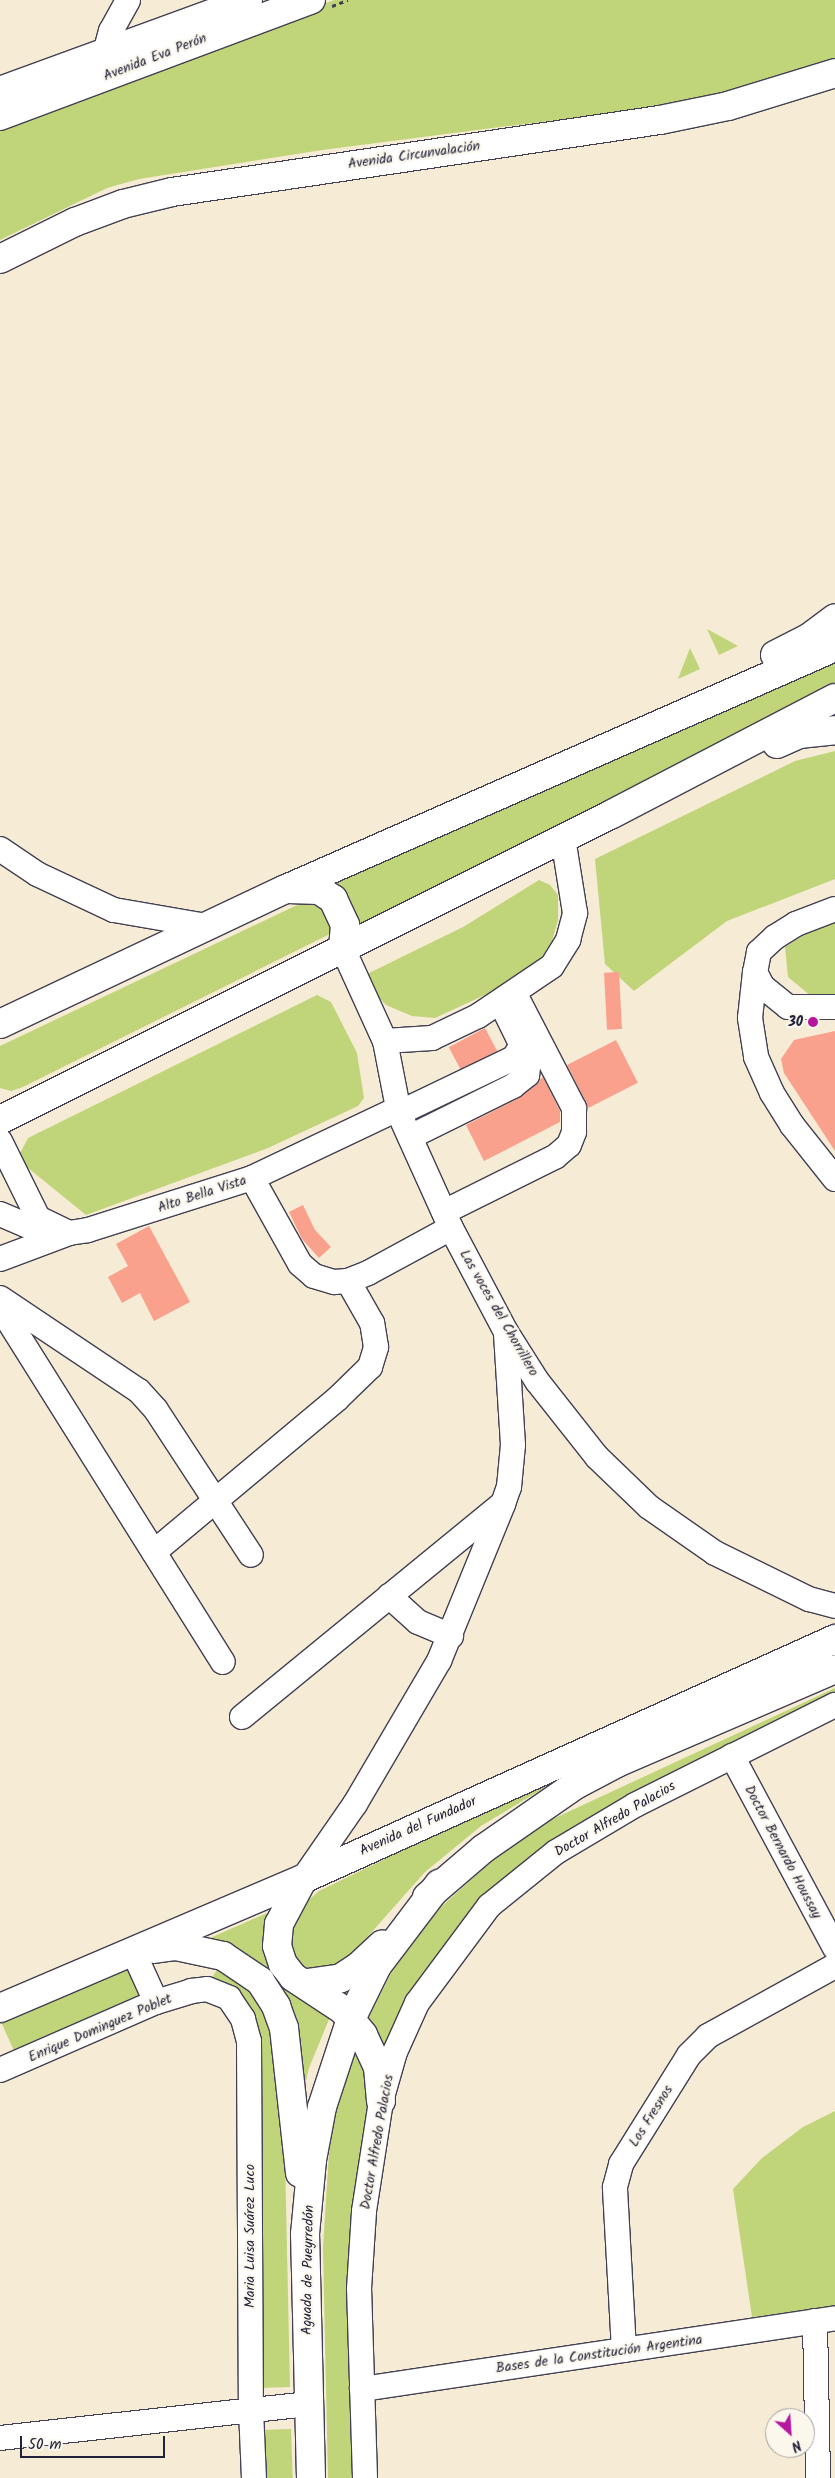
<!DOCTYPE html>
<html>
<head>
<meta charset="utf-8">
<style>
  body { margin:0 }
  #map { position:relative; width:835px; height:2478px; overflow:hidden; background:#f6ebd5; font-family:Kalam,sans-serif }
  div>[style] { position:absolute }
  .green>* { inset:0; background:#c0d579; transform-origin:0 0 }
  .building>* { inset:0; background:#f9a18d; transform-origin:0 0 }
  .path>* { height:3px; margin-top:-1.5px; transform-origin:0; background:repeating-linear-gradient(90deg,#424052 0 4px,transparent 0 8px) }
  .roads { filter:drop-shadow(1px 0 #424052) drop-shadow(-1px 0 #424052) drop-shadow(0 1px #424052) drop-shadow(0 -1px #424052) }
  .minor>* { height:24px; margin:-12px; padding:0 12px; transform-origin:12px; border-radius:12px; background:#fff }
  .major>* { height:28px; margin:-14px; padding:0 14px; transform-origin:14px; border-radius:14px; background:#fff }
  .highway>* { height:28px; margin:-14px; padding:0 14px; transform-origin:14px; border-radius:14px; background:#fff }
  .dots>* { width:14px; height:14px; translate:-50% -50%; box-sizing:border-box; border:2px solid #fbf7ec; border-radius:50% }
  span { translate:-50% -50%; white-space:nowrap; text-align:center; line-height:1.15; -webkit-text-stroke:4.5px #fbf7ec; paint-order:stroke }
  .street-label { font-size:14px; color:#22223b }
  .poi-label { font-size:14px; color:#22223b; font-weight:700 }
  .right { translate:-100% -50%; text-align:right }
  .north { position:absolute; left:765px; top:2408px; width:50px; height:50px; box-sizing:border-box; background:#fbf7ec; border:1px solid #a4a2a5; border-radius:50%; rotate:154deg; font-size:14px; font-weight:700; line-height:20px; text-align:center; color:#22223b }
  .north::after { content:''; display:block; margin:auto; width:18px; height:22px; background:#b5179e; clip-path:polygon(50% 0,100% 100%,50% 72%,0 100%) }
  .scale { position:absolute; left:20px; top:2436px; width:145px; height:22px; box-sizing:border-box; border:2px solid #22223b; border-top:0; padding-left:6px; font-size:15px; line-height:18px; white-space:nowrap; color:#22223b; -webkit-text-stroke:4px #fbf7ec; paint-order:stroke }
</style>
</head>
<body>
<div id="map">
  <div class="green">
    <i style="clip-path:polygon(334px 0,835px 0,835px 61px,696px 102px,322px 150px,139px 179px,107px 188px,0 240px,0 126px)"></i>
    <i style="clip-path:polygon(707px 629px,738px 646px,719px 655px)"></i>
    <i style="clip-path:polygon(690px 648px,700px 669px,678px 679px)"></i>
    <i style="clip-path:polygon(835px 658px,835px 687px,357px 932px,329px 882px)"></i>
    <i style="clip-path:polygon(835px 751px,835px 879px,727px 921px,634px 991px,605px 964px,595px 859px,795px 761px)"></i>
    <i style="clip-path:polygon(539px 880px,550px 885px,558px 895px,558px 920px,552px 941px,537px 964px,500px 988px,435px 1018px,412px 1016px,386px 1005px,371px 989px,367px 974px,463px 927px)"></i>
    <i style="clip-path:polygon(311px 902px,324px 903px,333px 910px,332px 933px,23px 1087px,11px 1091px,0 1088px,0 1046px,295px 906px)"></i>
    <i style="clip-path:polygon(835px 920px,835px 995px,811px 996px,788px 977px,785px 947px,820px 925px)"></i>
    <i style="clip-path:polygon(317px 995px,331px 1002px,357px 1053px,364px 1098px,358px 1106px,268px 1148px,86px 1215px,17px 1159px,28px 1138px)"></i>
    <i style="clip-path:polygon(835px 1649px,835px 1656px,561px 1778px,524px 1800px,481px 1826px,425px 1872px,346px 1961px,327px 1974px,295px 1968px,286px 1926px,297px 1910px,319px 1891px,519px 1794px)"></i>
    <i style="clip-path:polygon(835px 1688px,835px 1699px,553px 1841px,383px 2058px,366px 2023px,391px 1973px,433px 1914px,501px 1853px,542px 1824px)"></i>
    <i style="clip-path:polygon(267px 1913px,263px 1937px,268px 1963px,274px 1973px,330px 2017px,309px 2068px,300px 2107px,291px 2027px,201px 1942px)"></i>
    <i style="clip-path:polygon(222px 1962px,235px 1970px,272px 2020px,284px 2111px,290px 2387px,258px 2388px,256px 2045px,209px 1982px)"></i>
    <i style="left:127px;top:1963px;width:37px;height:139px;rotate:66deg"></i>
    <i style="clip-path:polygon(358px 2038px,374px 2077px,355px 2478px,328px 2478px,323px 2248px,329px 2152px,337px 2099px)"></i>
    <i style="clip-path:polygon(835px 2111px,835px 2306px,752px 2317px,733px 2189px,762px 2158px,803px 2127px)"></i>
    <i style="left:291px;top:2429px;width:49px;height:31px;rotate:88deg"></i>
  </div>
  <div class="building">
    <i style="left:619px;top:972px;width:57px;height:15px;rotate:87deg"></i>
    <i style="left:485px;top:1028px;width:26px;height:41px;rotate:62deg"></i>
    <i style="clip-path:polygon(835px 1031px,835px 1151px,784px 1073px,781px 1059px,794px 1040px)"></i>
    <i style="left:616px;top:1040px;width:48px;height:55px;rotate:63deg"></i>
    <i style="clip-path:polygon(543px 1077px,560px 1111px,560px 1122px,484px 1161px,466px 1125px,519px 1098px)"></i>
    <i style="clip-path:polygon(303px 1205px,315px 1230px,331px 1247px,319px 1258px,302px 1239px,289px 1212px)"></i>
    <i style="clip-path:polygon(149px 1226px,190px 1302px,154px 1321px,140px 1293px,122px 1303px,108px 1277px,128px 1266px,116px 1244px)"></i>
  </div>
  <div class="path">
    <i style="left:332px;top:6px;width:17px;rotate:-21deg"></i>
  </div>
  <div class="roads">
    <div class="minor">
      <i style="left:105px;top:53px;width:23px;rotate:-75deg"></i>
      <i style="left:111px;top:31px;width:35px;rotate:-61deg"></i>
      <i style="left:0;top:849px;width:45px;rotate:34deg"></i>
      <i style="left:37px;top:874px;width:85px;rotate:25.1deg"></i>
      <i style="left:114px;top:910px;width:94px;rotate:9.8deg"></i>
      <i style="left:835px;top:909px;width:42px;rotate:159deg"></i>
      <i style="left:796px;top:924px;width:25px;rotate:148deg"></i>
      <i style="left:775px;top:937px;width:22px;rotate:137deg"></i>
      <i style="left:759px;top:952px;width:20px;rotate:101deg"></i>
      <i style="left:755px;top:972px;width:16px;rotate:63deg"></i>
      <i style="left:762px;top:986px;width:33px;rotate:39deg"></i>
      <i style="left:788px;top:1007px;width:47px"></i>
      <i style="left:343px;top:949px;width:101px;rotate:65.5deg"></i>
      <i style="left:385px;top:1041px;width:73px;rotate:79deg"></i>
      <i style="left:399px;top:1113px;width:126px;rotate:65.7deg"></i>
      <i style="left:451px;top:1228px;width:118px;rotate:62.1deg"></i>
      <i style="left:506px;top:1332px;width:58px;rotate:57.7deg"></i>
      <i style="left:537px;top:1381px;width:97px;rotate:51.7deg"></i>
      <i style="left:597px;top:1457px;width:72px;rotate:43.9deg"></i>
      <i style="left:649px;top:1507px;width:80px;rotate:34.9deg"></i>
      <i style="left:715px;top:1553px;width:105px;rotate:26.1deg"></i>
      <i style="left:809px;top:1599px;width:27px;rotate:15deg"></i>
      <i style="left:755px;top:972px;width:46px;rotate:96.2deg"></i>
      <i style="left:750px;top:1018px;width:39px;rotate:81deg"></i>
      <i style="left:756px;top:1057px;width:39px;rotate:66deg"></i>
      <i style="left:772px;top:1093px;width:38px;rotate:58deg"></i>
      <i style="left:792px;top:1125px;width:69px;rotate:51.5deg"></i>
      <i style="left:385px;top:1041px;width:47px;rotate:-3.7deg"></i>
      <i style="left:432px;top:1038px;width:51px;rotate:-25.6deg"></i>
      <i style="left:478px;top:1016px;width:89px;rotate:-34deg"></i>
      <i style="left:552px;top:966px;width:31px;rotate:-58deg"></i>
      <i style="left:568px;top:940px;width:28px;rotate:-75deg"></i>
      <i style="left:575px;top:913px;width:76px;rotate:-99.1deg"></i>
      <i style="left:399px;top:1113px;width:127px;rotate:-25.6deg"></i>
      <i style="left:514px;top:1058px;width:14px;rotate:-60deg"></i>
      <i style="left:410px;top:1137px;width:115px;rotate:-26.3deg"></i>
      <i style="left:513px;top:1086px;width:18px;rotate:-38deg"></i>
      <i style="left:527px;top:1075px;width:15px;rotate:-82deg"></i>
      <i style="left:529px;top:1060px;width:64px;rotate:-116.2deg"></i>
      <i style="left:0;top:1141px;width:86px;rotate:63.7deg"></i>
      <i style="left:38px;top:1218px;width:34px;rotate:26deg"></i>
      <i style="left:252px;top:1178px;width:98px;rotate:60.8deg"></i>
      <i style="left:300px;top:1264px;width:18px;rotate:41deg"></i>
      <i style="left:314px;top:1276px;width:21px;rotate:17deg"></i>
      <i style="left:334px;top:1282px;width:14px;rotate:-4deg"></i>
      <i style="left:348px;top:1281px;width:22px;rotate:-22deg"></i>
      <i style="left:368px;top:1273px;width:94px;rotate:-28.5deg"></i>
      <i style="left:444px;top:1212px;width:124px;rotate:-26.4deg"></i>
      <i style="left:555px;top:1157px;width:18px;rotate:-41deg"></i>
      <i style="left:569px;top:1145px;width:14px;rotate:-69deg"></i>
      <i style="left:574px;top:1132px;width:24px;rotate:-90deg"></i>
      <i style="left:574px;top:1108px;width:128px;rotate:-117.4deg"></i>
      <i style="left:0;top:1214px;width:28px;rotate:23deg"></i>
      <i style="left:26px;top:1225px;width:30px;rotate:12deg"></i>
      <i style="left:0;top:1259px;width:74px;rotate:-20.6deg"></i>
      <i style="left:69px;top:1233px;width:19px;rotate:-9deg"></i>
      <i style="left:88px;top:1230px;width:172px;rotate:-17.6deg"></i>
      <i style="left:252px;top:1178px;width:161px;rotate:-25.4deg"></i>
      <i style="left:0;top:1298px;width:167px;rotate:33.8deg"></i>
      <i style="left:139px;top:1391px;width:25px;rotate:48deg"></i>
      <i style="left:156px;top:1410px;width:173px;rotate:56.8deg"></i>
      <i style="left:0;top:1307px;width:419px;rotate:57.9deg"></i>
      <i style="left:154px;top:1552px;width:239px;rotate:-39.9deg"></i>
      <i style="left:337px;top:1399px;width:46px;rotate:-44.1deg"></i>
      <i style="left:370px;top:1367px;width:21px;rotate:-73deg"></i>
      <i style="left:376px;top:1347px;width:24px;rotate:-99deg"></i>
      <i style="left:372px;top:1323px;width:48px;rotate:-119.7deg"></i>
      <i style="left:389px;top:1596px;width:39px;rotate:42deg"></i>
      <i style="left:418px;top:1622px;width:36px;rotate:23deg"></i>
      <i style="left:242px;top:1717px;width:335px;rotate:-39.3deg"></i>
      <i style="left:732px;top:1756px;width:218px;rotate:61.8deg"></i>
      <i style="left:303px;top:1879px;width:91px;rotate:-55.3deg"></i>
      <i style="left:355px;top:1804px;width:166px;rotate:-59.6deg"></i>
      <i style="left:439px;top:1661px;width:170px;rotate:-67.8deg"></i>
      <i style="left:503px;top:1504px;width:18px;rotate:-71deg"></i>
      <i style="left:509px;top:1487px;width:42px;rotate:-84.6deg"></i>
      <i style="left:513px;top:1445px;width:111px;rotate:-93.6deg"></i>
      <i style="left:133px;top:1951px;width:56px;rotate:65.7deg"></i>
      <i style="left:0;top:2070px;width:170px;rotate:-23.6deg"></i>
      <i style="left:156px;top:2002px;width:37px;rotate:-17deg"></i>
      <i style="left:191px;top:1991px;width:16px;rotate:-7deg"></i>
      <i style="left:207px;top:1989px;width:24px;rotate:22deg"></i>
      <i style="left:229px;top:1998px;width:25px;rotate:56deg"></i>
      <i style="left:243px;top:2019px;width:23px;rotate:75deg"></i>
      <i style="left:249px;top:2041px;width:369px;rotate:89.7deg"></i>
      <i style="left:251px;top:2410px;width:68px;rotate:87.5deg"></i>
      <i style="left:815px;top:2321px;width:157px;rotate:88.9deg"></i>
      <i style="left:624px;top:2350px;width:163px;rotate:-93.2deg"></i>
      <i style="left:615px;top:2187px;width:24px;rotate:-75deg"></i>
      <i style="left:621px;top:2164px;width:128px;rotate:-58deg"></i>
      <i style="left:689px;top:2055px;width:27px;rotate:-45deg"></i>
      <i style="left:708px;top:2036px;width:145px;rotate:-28.9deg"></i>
      <i style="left:362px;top:2389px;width:478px;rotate:-8.5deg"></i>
      <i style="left:0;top:2438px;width:311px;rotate:-6.3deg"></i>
      <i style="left:365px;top:2478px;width:189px;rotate:-91.8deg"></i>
      <i style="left:359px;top:2289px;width:78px;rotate:-86.3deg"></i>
      <i style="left:364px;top:2211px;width:111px;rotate:-81.2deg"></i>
      <i style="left:381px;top:2101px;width:51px;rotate:-74.1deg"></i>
      <i style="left:395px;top:2052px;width:54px;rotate:-65.8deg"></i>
      <i style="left:417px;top:2003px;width:121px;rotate:-53.4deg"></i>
      <i style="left:489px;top:1906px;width:86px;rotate:-38.9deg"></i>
      <i style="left:556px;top:1852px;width:92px;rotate:-30.7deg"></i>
      <i style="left:635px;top:1805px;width:224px;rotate:-26.6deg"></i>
    </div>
    <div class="major">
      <i style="left:0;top:91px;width:264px;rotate:-20.1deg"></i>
      <i style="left:0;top:116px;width:332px;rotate:-20.5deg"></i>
      <i style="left:0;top:259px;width:84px;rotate:-26.3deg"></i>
      <i style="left:75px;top:222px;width:51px;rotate:-20.6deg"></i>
      <i style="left:123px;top:204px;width:50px;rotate:-13.8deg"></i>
      <i style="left:172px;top:192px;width:493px;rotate:-8.4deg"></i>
      <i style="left:660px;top:120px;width:69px;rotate:-11.6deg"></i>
      <i style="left:728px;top:106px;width:112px;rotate:-17.1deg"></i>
      <i style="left:303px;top:1879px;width:51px;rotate:118.1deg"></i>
      <i style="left:279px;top:1924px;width:22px;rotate:95deg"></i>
      <i style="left:277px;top:1946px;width:19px;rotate:72deg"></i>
      <i style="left:283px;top:1964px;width:16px;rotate:52deg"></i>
      <i style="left:293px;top:1977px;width:60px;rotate:33.4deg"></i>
      <i style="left:343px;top:2010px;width:32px;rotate:51deg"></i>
      <i style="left:363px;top:2035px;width:35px;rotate:65deg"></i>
      <i style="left:378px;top:2067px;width:34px;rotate:85deg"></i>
      <i style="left:427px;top:1897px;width:74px;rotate:-40.6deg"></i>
      <i style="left:483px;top:1849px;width:114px;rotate:-34.7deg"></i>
      <i style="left:577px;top:1784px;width:45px;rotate:-27.7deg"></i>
      <i style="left:617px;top:1763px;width:237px;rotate:-23.3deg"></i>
      <i style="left:154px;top:1949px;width:22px;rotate:-8deg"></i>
      <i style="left:176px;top:1946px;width:48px;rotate:12deg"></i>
      <i style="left:223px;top:1956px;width:45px;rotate:34deg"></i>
      <i style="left:260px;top:1981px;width:30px;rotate:57deg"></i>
      <i style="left:276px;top:2006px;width:23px;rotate:70deg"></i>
      <i style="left:284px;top:2028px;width:146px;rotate:83.7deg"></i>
      <i style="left:307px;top:1983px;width:34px;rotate:-8deg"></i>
      <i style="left:341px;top:1978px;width:20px;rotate:-33deg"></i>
      <i style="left:358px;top:1967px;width:33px;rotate:-43deg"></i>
      <i style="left:0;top:2008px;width:329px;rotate:-23.1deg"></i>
      <i style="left:303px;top:1879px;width:584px;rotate:-24.28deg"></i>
      <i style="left:311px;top:2478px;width:244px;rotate:-91.4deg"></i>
      <i style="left:305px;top:2234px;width:74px;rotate:-84.6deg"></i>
      <i style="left:312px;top:2160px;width:54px;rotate:-79.3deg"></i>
      <i style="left:322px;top:2107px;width:93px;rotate:-71.8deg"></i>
      <i style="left:351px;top:2019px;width:59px;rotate:-63.9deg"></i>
      <i style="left:377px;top:1966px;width:103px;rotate:-52.9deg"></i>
    </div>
    <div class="highway">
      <i style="left:775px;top:655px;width:39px;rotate:-27deg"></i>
      <i style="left:810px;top:637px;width:31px;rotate:-37deg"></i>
      <i style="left:777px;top:744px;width:24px;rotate:-24deg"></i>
      <i style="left:799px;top:734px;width:36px;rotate:-6deg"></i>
      <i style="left:288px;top:889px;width:31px;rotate:2deg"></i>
      <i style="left:319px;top:890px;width:17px;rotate:33deg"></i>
      <i style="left:333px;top:899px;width:29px;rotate:65deg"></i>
      <i style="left:345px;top:925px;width:24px;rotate:95deg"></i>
      <i style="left:0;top:1024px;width:316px;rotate:-25.3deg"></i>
      <i style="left:286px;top:889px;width:600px;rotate:-23.79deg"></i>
      <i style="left:0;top:1120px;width:684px;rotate:-26.57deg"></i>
      <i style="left:612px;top:814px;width:251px;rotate:-27.5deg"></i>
    </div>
  </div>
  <div class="dots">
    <i style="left:813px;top:1022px;background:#b5179e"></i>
  </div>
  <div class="street-label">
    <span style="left:155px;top:57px;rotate:-21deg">Avenida Eva Perón</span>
    <span style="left:414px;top:155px;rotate:-8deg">Avenida Circunvalación</span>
    <span style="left:202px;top:1194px;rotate:-18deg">Alto Bella Vista</span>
    <span style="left:499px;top:1313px;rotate:60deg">Las voces del Chorrillero</span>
    <span style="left:615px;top:1819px;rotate:-30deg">Doctor Alfredo Palacios</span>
    <span style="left:418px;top:1826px;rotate:-24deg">Avenida del Fundador</span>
    <span style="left:783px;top:1852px;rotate:62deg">Doctor Bernardo Houssay</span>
    <span style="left:100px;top:2028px;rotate:-23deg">Enrique Dominguez Poblet</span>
    <span style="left:651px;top:2116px;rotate:-58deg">Los Fresnos</span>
    <span style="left:377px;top:2142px;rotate:-80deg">Doctor Alfredo Palacios</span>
    <span style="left:250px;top:2236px;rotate:-90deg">Maria Luisa Suárez Luco</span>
    <span style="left:308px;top:2270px;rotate:-89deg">Aguada de Pueyrredón</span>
    <span style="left:599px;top:2354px;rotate:-8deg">Bases de la Constitución Argentina</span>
  </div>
  <div class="poi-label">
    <span class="right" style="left:803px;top:1022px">30</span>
  </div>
  <div class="north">N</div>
  <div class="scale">50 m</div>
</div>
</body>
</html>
